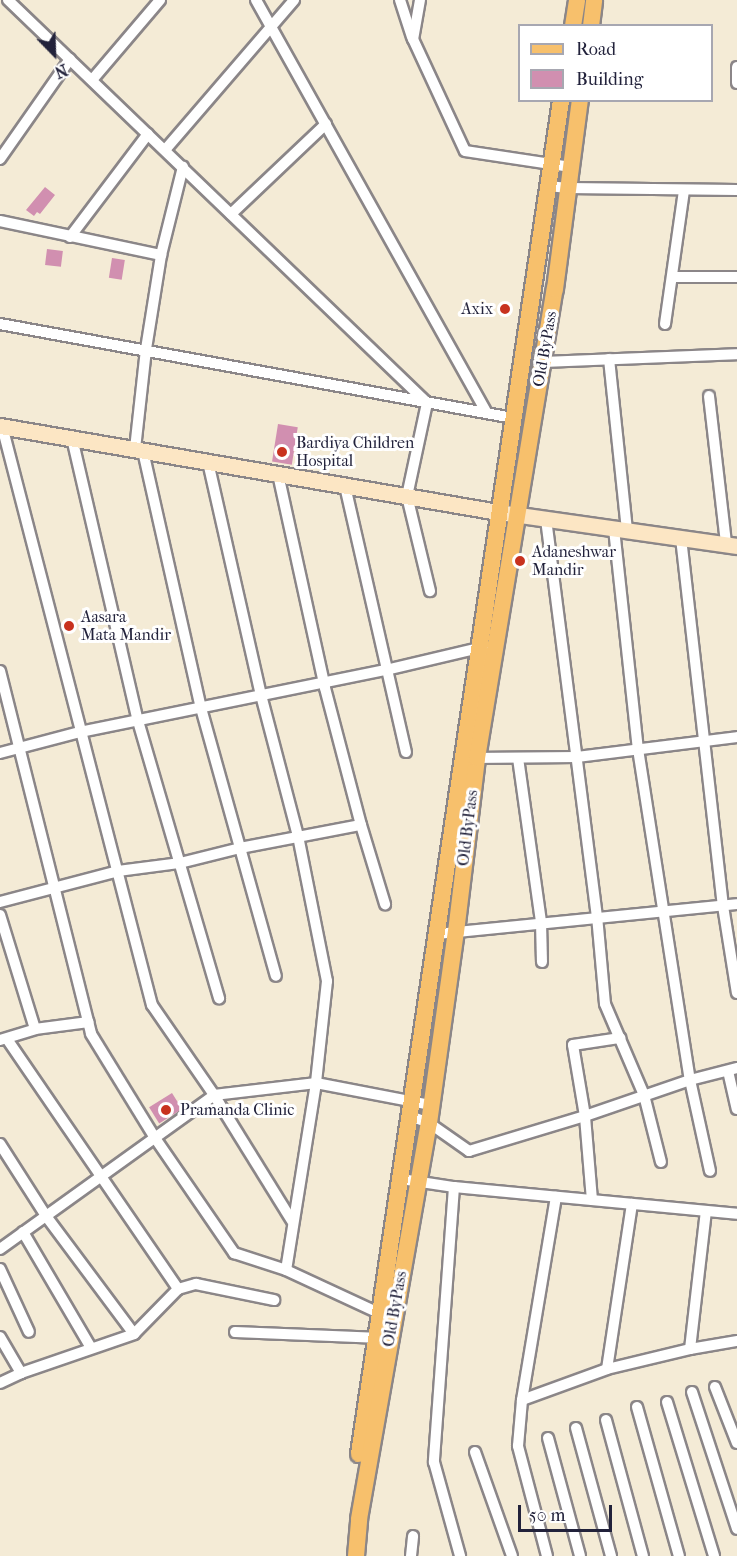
<!DOCTYPE html>
<html>
<head>
<meta charset="utf-8">
<style>
  body { margin:0 }
  #map { position:relative; width:737px; height:1556px; overflow:hidden; background:#f4ebd6; font-family:"IM FELL French Canon",serif }
  div>[style] { position:absolute }
  .building>* { inset:0; background:#d18fb0; transform-origin:0 0 }
  .roads { filter:drop-shadow(2px 0 #8b8688) drop-shadow(-2px 0 #8b8688) drop-shadow(0 2px #8b8688) drop-shadow(0 -2px #8b8688) }
  .street>* { height:10px; margin:-5px; padding:0 5px; transform-origin:5px; border-radius:5px; background:#fff }
  .secondary>* { height:15px; margin:-7.5px; padding:0 7.5px; transform-origin:7.5px; border-radius:7.5px; background:#fce6c4 }
  .primary>* { height:16px; margin:-8px; padding:0 8px; transform-origin:8px; border-radius:8px; background:#f7c06c }
  .dots>* { width:16px; height:16px; translate:-50% -50%; box-sizing:border-box; border:3px solid #fff; border-radius:50% }
  span { translate:-50% -50%; white-space:nowrap; text-align:center; line-height:1.15; -webkit-text-stroke:6px #fff; paint-order:stroke }
  .poi-label { font-size:16px; color:#22223b }
  .right { translate:-100% -50%; text-align:right }
  .left { translate:0 -50%; text-align:left }
  .street-label { font-size:16px; color:#22223b }
  .legend { position:absolute; left:518px; top:24px; width:195px; height:78px; box-sizing:border-box; background:#fff; border:2px solid #a7a7b1; margin:0; padding:8px 10px; list-style:none; font-size:18px; color:#22223b }
  .legend li { display:flex; align-items:center; gap:12px; height:30px }
  .legend b { width:30px; border:2px solid #a7a7b1 }
  .north { position:absolute; left:24px; top:24px; width:60px; height:60px; -webkit-text-stroke:4px #fff; paint-order:stroke; rotate:157deg; font-size:16px; font-weight:700; line-height:24px; text-align:center; color:#22223b }
  .north::after { content:''; display:block; margin:auto; width:21px; height:27px; background:#22223b; clip-path:polygon(50% 0,100% 100%,50% 72%,0 100%) }
  .scale { position:absolute; left:518px; top:1505px; width:94px; height:27px; box-sizing:border-box; border:3px solid #22223b; border-top:0; padding-left:8px; font-size:18px; line-height:21px; white-space:nowrap; color:#22223b; -webkit-text-stroke:4px #fff; paint-order:stroke }
</style>
</head>
<body>
<div id="map">
  <div class="building">
    <i style="clip-path:polygon(45px 187px,55px 195px,40px 214px,37px 212px,34px 216px,26px 210px)"></i>
    <i style="left:47px;top:249px;width:16px;height:16px;rotate:7deg"></i>
    <i style="left:112px;top:258px;width:13px;height:20px;rotate:9deg"></i>
    <i style="left:278px;top:424px;width:20px;height:38px;rotate:9deg"></i>
    <i style="left:172px;top:1093px;width:19px;height:27px;rotate:58deg"></i>
  </div>
  <div class="roads">
    <div class="street">
      <i style="left:8px;top:0;width:581px;rotate:43.88deg"></i>
      <i style="left:427px;top:403px;width:95px;rotate:102.1deg"></i>
      <i style="left:407px;top:496px;width:98px;rotate:76.4deg"></i>
      <i style="left:256px;top:0;width:473px;rotate:60.8deg"></i>
      <i style="left:400px;top:0;width:39px;rotate:72deg"></i>
      <i style="left:420px;top:0;width:40px;rotate:100deg"></i>
      <i style="left:413px;top:39px;width:123px;rotate:65.1deg"></i>
      <i style="left:465px;top:151px;width:107px;rotate:8.6deg"></i>
      <i style="left:737px;top:67px;width:16px;rotate:90deg"></i>
      <i style="left:92px;top:80px;width:105px;rotate:-49.6deg"></i>
      <i style="left:165px;top:150px;width:198px;rotate:-49.3deg"></i>
      <i style="left:0;top:159px;width:122px;rotate:-55deg"></i>
      <i style="left:548px;top:186px;width:20px;rotate:6deg"></i>
      <i style="left:568px;top:188px;width:169px;rotate:0.7deg"></i>
      <i style="left:231px;top:214px;width:131px;rotate:-43.5deg"></i>
      <i style="left:0;top:221px;width:165px;rotate:11.9deg"></i>
      <i style="left:70px;top:237px;width:129px;rotate:-52.9deg"></i>
      <i style="left:672px;top:277px;width:65px"></i>
      <i style="left:0;top:324px;width:522px;rotate:10.38deg"></i>
      <i style="left:665px;top:324px;width:134px;rotate:-81.9deg"></i>
      <i style="left:609px;top:359px;width:173px;rotate:84deg"></i>
      <i style="left:542px;top:362px;width:195px;rotate:-2.3deg"></i>
      <i style="left:709px;top:396px;width:149px;rotate:83.4deg"></i>
      <i style="left:2px;top:426px;width:598px;rotate:75.48deg"></i>
      <i style="left:152px;top:1005px;width:109px;rotate:55.4deg"></i>
      <i style="left:214px;top:1095px;width:148px;rotate:58.2deg"></i>
      <i style="left:72px;top:438px;width:291px;rotate:76.9deg"></i>
      <i style="left:138px;top:721px;width:289px;rotate:73.7deg"></i>
      <i style="left:135px;top:449px;width:101px;rotate:-83.7deg"></i>
      <i style="left:146px;top:349px;width:95px;rotate:-80.9deg"></i>
      <i style="left:161px;top:255px;width:91px;rotate:-76deg"></i>
      <i style="left:143px;top:451px;width:263px;rotate:77.3deg"></i>
      <i style="left:201px;top:708px;width:278px;rotate:74.4deg"></i>
      <i style="left:208px;top:462px;width:239px;rotate:77.2deg"></i>
      <i style="left:261px;top:695px;width:146px;rotate:75.3deg"></i>
      <i style="left:298px;top:836px;width:148px;rotate:78.7deg"></i>
      <i style="left:327px;top:981px;width:103px;rotate:96.2deg"></i>
      <i style="left:316px;top:1083px;width:189px;rotate:99.1deg"></i>
      <i style="left:278px;top:474px;width:219px;rotate:77.6deg"></i>
      <i style="left:325px;top:688px;width:142px;rotate:75.3deg"></i>
      <i style="left:361px;top:825px;width:83px;rotate:73.1deg"></i>
      <i style="left:345px;top:486px;width:273px;rotate:77.1deg"></i>
      <i style="left:546px;top:519px;width:400px;rotate:82.7deg"></i>
      <i style="left:597px;top:916px;width:88px;rotate:84.8deg"></i>
      <i style="left:605px;top:1004px;width:99px;rotate:66.8deg"></i>
      <i style="left:644px;top:1095px;width:69px;rotate:75.8deg"></i>
      <i style="left:614px;top:529px;width:221px;rotate:83.8deg"></i>
      <i style="left:638px;top:749px;width:335px;rotate:81.1deg"></i>
      <i style="left:690px;top:1080px;width:93px;rotate:77.6deg"></i>
      <i style="left:681px;top:538px;width:370px;rotate:83.5deg"></i>
      <i style="left:723px;top:906px;width:88px;rotate:80.9deg"></i>
      <i style="left:0;top:671px;width:374px;rotate:75.9deg"></i>
      <i style="left:91px;top:1034px;width:122px;rotate:58.4deg"></i>
      <i style="left:155px;top:1138px;width:140px;rotate:55.5deg"></i>
      <i style="left:234px;top:1253px;width:55px;rotate:18.1deg"></i>
      <i style="left:286px;top:1270px;width:107px;rotate:24.9deg"></i>
      <i style="left:0;top:753px;width:83px;rotate:-14.7deg"></i>
      <i style="left:80px;top:732px;width:312px;rotate:-11.5deg"></i>
      <i style="left:386px;top:670px;width:100px;rotate:-13.3deg"></i>
      <i style="left:472px;top:758px;width:105px;rotate:-0.5deg"></i>
      <i style="left:577px;top:757px;width:161px;rotate:-7.1deg"></i>
      <i style="left:518px;top:758px;width:166px;rotate:82deg"></i>
      <i style="left:541px;top:922px;width:40px;rotate:88.6deg"></i>
      <i style="left:0;top:902px;width:122px;rotate:-14.7deg"></i>
      <i style="left:118px;top:871px;width:63px;rotate:-7.4deg"></i>
      <i style="left:180px;top:863px;width:62px;rotate:-14deg"></i>
      <i style="left:240px;top:848px;width:123px;rotate:-10.8deg"></i>
      <i style="left:0;top:915px;width:119px;rotate:72.9deg"></i>
      <i style="left:437px;top:934px;width:301px;rotate:-5.7deg"></i>
      <i style="left:7px;top:1039px;width:303px;rotate:55.6deg"></i>
      <i style="left:0;top:1040px;width:37px;rotate:-17deg"></i>
      <i style="left:35px;top:1029px;width:54px;rotate:-7.4deg"></i>
      <i style="left:728px;top:1071px;width:39px;rotate:77deg"></i>
      <i style="left:410px;top:1116px;width:20px;rotate:20deg"></i>
      <i style="left:429px;top:1123px;width:49px;rotate:35deg"></i>
      <i style="left:469px;top:1151px;width:121px;rotate:-16.8deg"></i>
      <i style="left:585px;top:1116px;width:111px;rotate:-18.9deg"></i>
      <i style="left:690px;top:1080px;width:49px;rotate:-14.3deg"></i>
      <i style="left:0;top:1144px;width:85px;rotate:57.4deg"></i>
      <i style="left:46px;top:1216px;width:147px;rotate:53.3deg"></i>
      <i style="left:401px;top:1179px;width:54px;rotate:8.6deg"></i>
      <i style="left:454px;top:1187px;width:284px;rotate:5.4deg"></i>
      <i style="left:454px;top:1187px;width:276px;rotate:94.2deg"></i>
      <i style="left:434px;top:1462px;width:98px;rotate:74.5deg"></i>
      <i style="left:592px;top:1200px;width:84px;rotate:-94.8deg"></i>
      <i style="left:585px;top:1116px;width:72px;rotate:-99.6deg"></i>
      <i style="left:573px;top:1045px;width:48px;rotate:-8.5deg"></i>
      <i style="left:23px;top:1232px;width:134px;rotate:59.6deg"></i>
      <i style="left:0;top:1249px;width:264px;rotate:-35.7deg"></i>
      <i style="left:214px;top:1095px;width:103px;rotate:-6.7deg"></i>
      <i style="left:316px;top:1083px;width:116px;rotate:10.9deg"></i>
      <i style="left:0;top:1269px;width:69px;rotate:65.3deg"></i>
      <i style="left:235px;top:1332px;width:146px;rotate:2.4deg"></i>
      <i style="left:0;top:1337px;width:42px;rotate:59.7deg"></i>
      <i style="left:690px;top:1349px;width:139px;rotate:-83.4deg"></i>
      <i style="left:607px;top:1369px;width:167px;rotate:-81.4deg"></i>
      <i style="left:0;top:1383px;width:23px;rotate:-25deg"></i>
      <i style="left:21px;top:1373px;width:120px;rotate:-19deg"></i>
      <i style="left:134px;top:1334px;width:63px;rotate:-45.6deg"></i>
      <i style="left:178px;top:1289px;width:19px;rotate:-16deg"></i>
      <i style="left:196px;top:1284px;width:80px;rotate:11.6deg"></i>
      <i style="left:715px;top:1387px;width:60px;rotate:68.6deg"></i>
      <i style="left:692px;top:1392px;width:144px;rotate:71.8deg"></i>
      <i style="left:522px;top:1400px;width:90px;rotate:-20deg"></i>
      <i style="left:607px;top:1369px;width:85px;rotate:-13.5deg"></i>
      <i style="left:690px;top:1349px;width:48px;rotate:-9.7deg"></i>
      <i style="left:667px;top:1402px;width:161px;rotate:73deg"></i>
      <i style="left:637px;top:1407px;width:155px;rotate:74.3deg"></i>
      <i style="left:606px;top:1420px;width:141px;rotate:74.8deg"></i>
      <i style="left:576px;top:1428px;width:133px;rotate:74.7deg"></i>
      <i style="left:548px;top:1438px;width:122px;rotate:74.8deg"></i>
      <i style="left:475px;top:1452px;width:110px;rotate:70.4deg"></i>
      <i style="left:411px;top:1556px;width:20px;rotate:-84deg"></i>
      <i style="left:547px;top:1556px;width:114px;rotate:-104.8deg"></i>
      <i style="left:518px;top:1446px;width:46px;rotate:-85deg"></i>
      <i style="left:522px;top:1400px;width:206px;rotate:-80.5deg"></i>
    </div>
    <div class="secondary">
      <i style="left:0;top:426px;width:505px;rotate:9.8deg"></i>
      <i style="left:498px;top:512px;width:241px;rotate:8.1deg"></i>
    </div>
    <div class="primary">
      <i style="left:573px;top:26px;width:26px;rotate:-81deg"></i>
      <i style="left:591px;top:26px;width:26px;rotate:-83deg"></i>
      <i style="left:359px;top:1454px;width:1369px;rotate:-81.51deg"></i>
      <i style="left:356px;top:1556px;width:37px;rotate:-85deg"></i>
      <i style="left:359px;top:1519px;width:402px;rotate:-80deg"></i>
      <i style="left:429px;top:1123px;width:193px;rotate:-82deg"></i>
      <i style="left:456px;top:932px;width:175px;rotate:-83.1deg"></i>
      <i style="left:477px;top:758px;width:475px;rotate:-80.6deg"></i>
      <i style="left:555px;top:289px;width:191px;rotate:-82.5deg"></i>
    </div>
  </div>
  <div class="dots">
    <i style="left:505px;top:309px;background:#c8321e"></i>
    <i style="left:282px;top:452px;background:#c8321e"></i>
    <i style="left:520px;top:561px;background:#c8321e"></i>
    <i style="left:69px;top:626px;background:#c8321e"></i>
    <i style="left:166px;top:1110px;background:#c8321e"></i>
  </div>
  <div class="poi-label">
    <span class="right" style="left:493px;top:309px">Axix</span>
    <span class="left" style="left:296px;top:452px">Bardiya Children<br>Hospital</span>
    <span class="left" style="left:532px;top:561px">Adaneshwar<br>Mandir</span>
    <span class="left" style="left:81px;top:626px">Aasara<br>Mata Mandir</span>
    <span class="left" style="left:180px;top:1110px">Pramanda Clinic</span>
  </div>
  <div class="street-label">
    <span style="left:545px;top:349px;rotate:-80deg">Old ByPass</span>
    <span style="left:468px;top:828px;rotate:-83deg">Old ByPass</span>
    <span style="left:395px;top:1309px;rotate:-80deg">Old ByPass</span>
  </div>
  <ul class="legend">
  <li><b style="height:8px;background:#f7c06c"></b>Road</li>
  <li><b style="height:16px;background:#d18fb0"></b>Building</li>
  </ul>
  <div class="north">N</div>
  <div class="scale">50 m</div>
</div>
</body>
</html>
